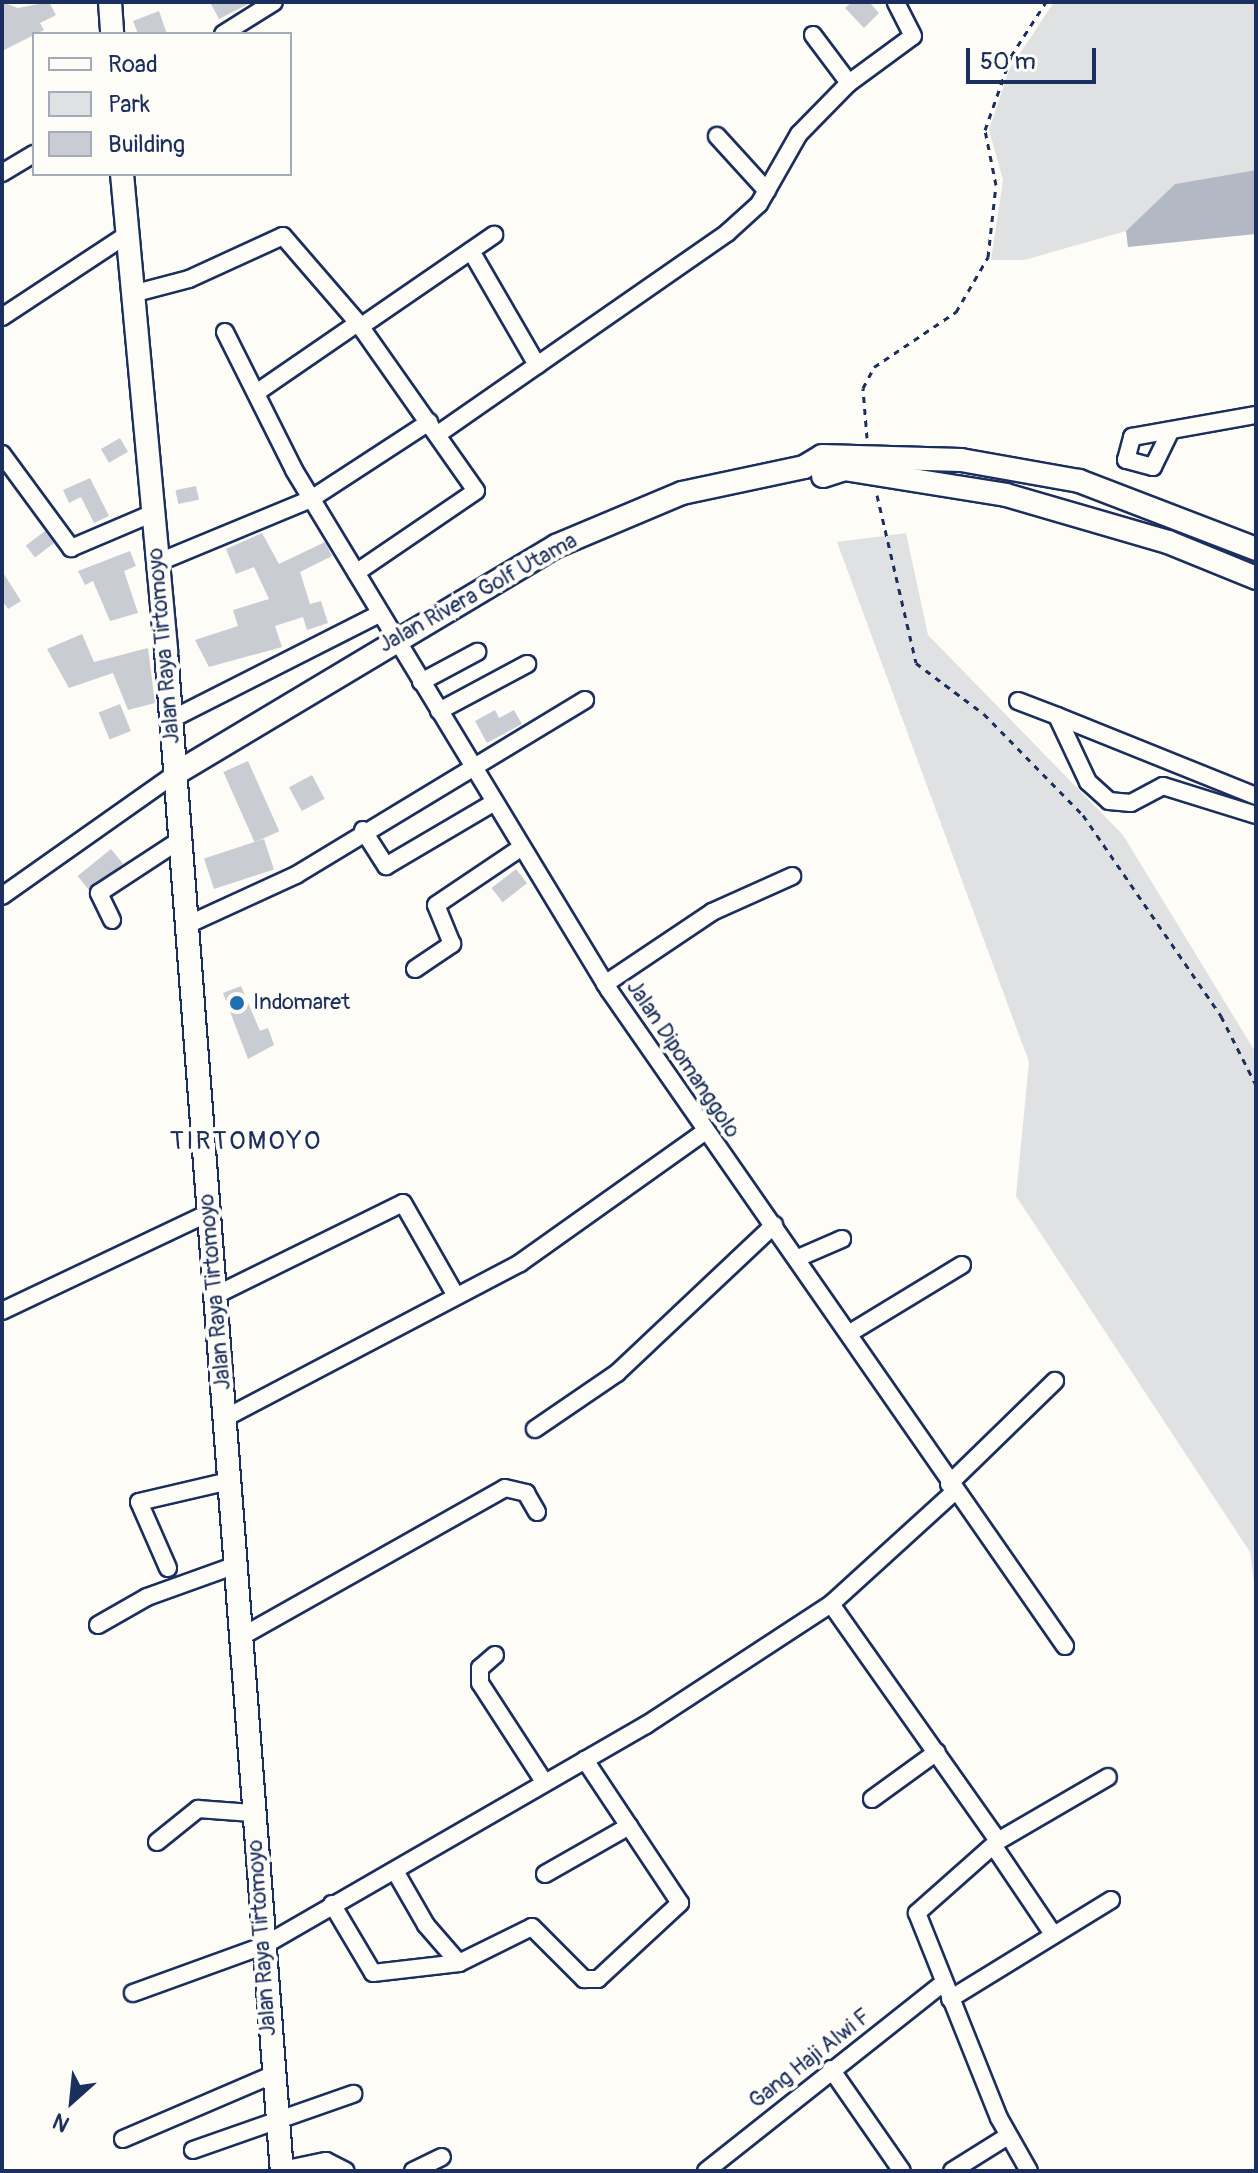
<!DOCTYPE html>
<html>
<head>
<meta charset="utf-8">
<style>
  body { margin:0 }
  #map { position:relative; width:1258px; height:2173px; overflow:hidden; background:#fdfcf7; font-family:Pangolin,sans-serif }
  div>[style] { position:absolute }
  .green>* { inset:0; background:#e0e1e3 }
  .water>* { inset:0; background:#b3b8c5 }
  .building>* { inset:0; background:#c9ccd3; transform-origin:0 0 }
  .path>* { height:3px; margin-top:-1.5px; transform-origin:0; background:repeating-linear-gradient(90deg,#1b2f5e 0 6px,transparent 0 12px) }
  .roads { filter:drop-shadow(2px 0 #1b2f5e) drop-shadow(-2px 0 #1b2f5e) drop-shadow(0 2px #1b2f5e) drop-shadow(0 -2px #1b2f5e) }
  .street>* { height:16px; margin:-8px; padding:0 8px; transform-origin:8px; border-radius:8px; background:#fdfcf7 }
  .secondary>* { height:22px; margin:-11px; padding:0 11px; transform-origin:11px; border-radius:11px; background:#fdfcf7 }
  .dots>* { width:22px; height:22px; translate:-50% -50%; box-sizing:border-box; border:4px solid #fdfcf7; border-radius:50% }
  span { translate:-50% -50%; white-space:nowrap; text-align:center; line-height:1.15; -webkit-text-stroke:8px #fdfcf7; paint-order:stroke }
  .street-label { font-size:22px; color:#1b2f5e }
  .poi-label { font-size:22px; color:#1b2f5e }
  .left { translate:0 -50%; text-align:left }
  .quarter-label { font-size:26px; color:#1b2f5e; letter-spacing:2px }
  .frame { position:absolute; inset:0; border:4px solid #1b2f5e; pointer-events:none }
  .legend { position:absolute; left:32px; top:32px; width:260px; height:144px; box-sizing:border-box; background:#fdfcf7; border:2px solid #a3aaba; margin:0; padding:10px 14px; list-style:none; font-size:24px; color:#1b2f5e }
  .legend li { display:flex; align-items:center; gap:16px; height:40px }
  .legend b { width:40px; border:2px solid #a3aaba }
  .north { position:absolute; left:32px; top:2061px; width:80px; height:80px; -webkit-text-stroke:6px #fdfcf7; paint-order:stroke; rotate:207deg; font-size:22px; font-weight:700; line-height:32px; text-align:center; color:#1b2f5e }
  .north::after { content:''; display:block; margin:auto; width:28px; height:36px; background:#1b2f5e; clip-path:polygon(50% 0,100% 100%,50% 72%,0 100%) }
  .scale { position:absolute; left:966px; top:48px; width:130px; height:36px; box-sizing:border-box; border:4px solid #1b2f5e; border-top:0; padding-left:10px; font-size:24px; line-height:28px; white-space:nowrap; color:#1b2f5e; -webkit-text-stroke:6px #fdfcf7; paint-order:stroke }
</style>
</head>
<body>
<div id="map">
  <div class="green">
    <i style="clip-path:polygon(1054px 2px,1256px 2px,1256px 170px,1175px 184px,1126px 231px,1024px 260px,991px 260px,1003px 180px,989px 130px,1009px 70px)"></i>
    <i style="clip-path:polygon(906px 533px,928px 635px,1123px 835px,1256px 1053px,1256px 1598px,1250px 1552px,1016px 1196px,1029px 1062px,837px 542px)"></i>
  </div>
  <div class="water">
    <i style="clip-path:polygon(1256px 170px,1256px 234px,1128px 247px,1126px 231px,1175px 184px)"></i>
  </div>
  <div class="building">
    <i style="clip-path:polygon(2px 2px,18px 8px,49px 2px,56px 15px,40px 23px,44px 30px,2px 51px)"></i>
    <i style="clip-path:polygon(210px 2px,252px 2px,219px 19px)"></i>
    <i style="clip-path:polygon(852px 2px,869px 2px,879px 13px,864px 28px,845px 8px)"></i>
    <i style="clip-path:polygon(159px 11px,167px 34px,138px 34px,133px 21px)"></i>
    <i style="left:120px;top:438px;width:16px;height:22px;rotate:60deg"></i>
    <i style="clip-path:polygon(90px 478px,109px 516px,94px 523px,81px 497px,69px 503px,63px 490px)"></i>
    <i style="left:196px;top:486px;width:14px;height:21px;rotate:78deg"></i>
    <i style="left:45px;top:531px;width:15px;height:24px;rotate:53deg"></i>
    <i style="clip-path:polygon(262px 533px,279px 564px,325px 542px,332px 556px,300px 572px,310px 604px,321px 601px,328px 623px,307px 630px,303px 617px,275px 626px,282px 647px,209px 667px,195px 640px,238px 626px,233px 610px,269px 599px,254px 567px,236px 574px,226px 549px)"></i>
    <i style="clip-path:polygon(130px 551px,136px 566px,124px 571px,138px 613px,110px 621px,93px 581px,85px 585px,78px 571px)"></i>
    <i style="clip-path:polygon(2px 571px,21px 601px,8px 609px,2px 600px)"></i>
    <i style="clip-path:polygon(82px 634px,94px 662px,148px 648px,155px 703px,128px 710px,113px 673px,69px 688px,47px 649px)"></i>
    <i style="left:120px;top:704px;width:29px;height:23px;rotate:68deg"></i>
    <i style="clip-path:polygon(495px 710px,499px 718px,514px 710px,522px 724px,487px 743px,475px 721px)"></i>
    <i style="left:248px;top:761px;width:77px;height:27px;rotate:66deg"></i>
    <i style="left:312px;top:775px;width:27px;height:26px;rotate:62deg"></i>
    <i style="left:264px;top:839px;width:32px;height:63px;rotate:72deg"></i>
    <i style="left:111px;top:849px;width:19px;height:43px;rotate:51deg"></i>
    <i style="left:516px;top:869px;width:18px;height:31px;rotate:52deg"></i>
    <i style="clip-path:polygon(241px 986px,260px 1031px,268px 1028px,274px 1045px,248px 1059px,223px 993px)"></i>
  </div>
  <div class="path">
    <i style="left:867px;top:438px;width:50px;rotate:-94.6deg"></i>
    <i style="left:863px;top:388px;width:24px;rotate:-62deg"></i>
    <i style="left:874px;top:367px;width:99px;rotate:-33.9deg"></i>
    <i style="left:956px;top:312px;width:64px;rotate:-59.8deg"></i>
    <i style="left:988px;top:257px;width:72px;rotate:-83.7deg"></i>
    <i style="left:996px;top:185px;width:56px;rotate:-101.3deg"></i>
    <i style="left:985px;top:130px;width:78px;rotate:-70.6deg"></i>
    <i style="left:1011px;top:56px;width:64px;rotate:-57.1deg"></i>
    <i style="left:877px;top:495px;width:172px;rotate:76.9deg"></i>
    <i style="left:916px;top:663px;width:85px;rotate:36.9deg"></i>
    <i style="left:984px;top:714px;width:141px;rotate:45.6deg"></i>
    <i style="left:1083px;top:815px;width:244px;rotate:55.5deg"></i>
    <i style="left:1221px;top:1016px;width:77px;rotate:63.1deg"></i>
  </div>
  <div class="roads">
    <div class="street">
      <i style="left:223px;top:34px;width:60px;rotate:-32.1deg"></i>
      <i style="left:813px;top:35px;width:60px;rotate:53.1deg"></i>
      <i style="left:849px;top:83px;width:79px;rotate:-36.3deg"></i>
      <i style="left:913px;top:36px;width:38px;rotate:-117deg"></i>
      <i style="left:717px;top:136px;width:74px;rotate:47.7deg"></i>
      <i style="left:2px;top:173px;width:37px;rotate:-31deg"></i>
      <i style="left:471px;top:251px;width:132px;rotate:59.9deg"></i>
      <i style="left:132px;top:294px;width:59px;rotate:-14.7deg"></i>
      <i style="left:189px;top:279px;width:103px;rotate:-24.6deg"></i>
      <i style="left:283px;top:236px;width:115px;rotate:49.2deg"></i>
      <i style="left:358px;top:323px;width:205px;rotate:54.9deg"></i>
      <i style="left:476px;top:491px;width:145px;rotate:145.7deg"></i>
      <i style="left:2px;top:317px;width:151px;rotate:-33.4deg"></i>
      <i style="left:360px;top:327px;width:163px;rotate:-34.5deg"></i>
      <i style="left:225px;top:332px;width:154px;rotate:63.4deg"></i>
      <i style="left:294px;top:470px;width:608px;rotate:58.79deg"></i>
      <i style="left:609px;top:990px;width:799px;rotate:55.2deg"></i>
      <i style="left:256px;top:393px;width:124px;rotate:-34.5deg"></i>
      <i style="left:1170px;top:432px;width:39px;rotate:116deg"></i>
      <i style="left:1153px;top:467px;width:28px;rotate:-165deg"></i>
      <i style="left:1126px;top:460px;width:24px;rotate:-75deg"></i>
      <i style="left:1132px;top:437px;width:126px;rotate:-10.1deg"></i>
      <i style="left:438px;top:434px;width:352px;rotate:-34.8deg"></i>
      <i style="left:727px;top:233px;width:43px;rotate:-42.2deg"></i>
      <i style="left:759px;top:204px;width:81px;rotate:-60.3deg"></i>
      <i style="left:799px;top:134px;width:71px;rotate:-45.6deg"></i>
      <i style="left:2px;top:454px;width:117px;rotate:53.7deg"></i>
      <i style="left:71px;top:548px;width:89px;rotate:-23.1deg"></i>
      <i style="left:159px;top:562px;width:165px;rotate:-22.5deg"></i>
      <i style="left:311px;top:499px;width:141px;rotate:-33.1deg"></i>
      <i style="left:421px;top:682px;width:64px;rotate:-28.2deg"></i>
      <i style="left:1018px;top:701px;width:42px;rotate:21deg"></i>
      <i style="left:1057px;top:716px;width:73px;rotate:64.8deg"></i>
      <i style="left:1088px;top:782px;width:28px;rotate:42deg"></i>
      <i style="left:1109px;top:801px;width:22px;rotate:5deg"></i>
      <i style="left:1131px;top:803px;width:36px;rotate:-28deg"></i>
      <i style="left:1163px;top:786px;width:97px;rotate:17.3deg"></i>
      <i style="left:439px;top:711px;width:100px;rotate:-28.1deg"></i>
      <i style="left:1057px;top:716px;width:214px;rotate:21.9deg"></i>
      <i style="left:170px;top:720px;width:234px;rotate:-26.9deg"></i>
      <i style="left:363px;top:830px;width:43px;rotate:57.4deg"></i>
      <i style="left:386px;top:866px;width:124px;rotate:-30.5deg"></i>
      <i style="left:2px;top:896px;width:212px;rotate:-35.2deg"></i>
      <i style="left:112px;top:920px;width:30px;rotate:-116deg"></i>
      <i style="left:99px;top:893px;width:97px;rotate:-33.2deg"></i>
      <i style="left:185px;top:926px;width:122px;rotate:-24.7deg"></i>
      <i style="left:296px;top:875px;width:338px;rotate:-31.2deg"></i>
      <i style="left:415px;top:969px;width:45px;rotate:-34deg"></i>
      <i style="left:452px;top:944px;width:42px;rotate:-112.3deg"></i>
      <i style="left:436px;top:905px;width:100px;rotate:-34deg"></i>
      <i style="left:605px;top:984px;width:129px;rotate:-33.9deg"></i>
      <i style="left:712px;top:912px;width:88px;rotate:-24.2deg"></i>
      <i style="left:798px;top:1258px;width:48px;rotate:-23.4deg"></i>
      <i style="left:216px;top:1295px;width:208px;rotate:-26.2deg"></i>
      <i style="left:403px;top:1203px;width:107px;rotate:60.3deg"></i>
      <i style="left:2px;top:1311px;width:228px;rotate:-25.4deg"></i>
      <i style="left:850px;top:1333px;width:131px;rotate:-31.3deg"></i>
      <i style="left:225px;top:1418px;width:333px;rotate:-27.7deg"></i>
      <i style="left:520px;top:1263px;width:228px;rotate:-35.4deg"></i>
      <i style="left:535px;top:1429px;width:99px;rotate:-34.3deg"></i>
      <i style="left:617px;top:1373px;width:216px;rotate:-43.3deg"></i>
      <i style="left:949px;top:1484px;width:148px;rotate:-44.2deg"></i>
      <i style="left:168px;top:1568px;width:72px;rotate:-113.7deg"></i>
      <i style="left:139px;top:1502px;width:92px;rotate:-13.1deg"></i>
      <i style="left:831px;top:1604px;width:290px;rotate:54.8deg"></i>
      <i style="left:98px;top:1625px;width:56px;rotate:-29.7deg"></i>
      <i style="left:147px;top:1597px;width:91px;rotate:-19.8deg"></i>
      <i style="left:239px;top:1638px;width:305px;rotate:-29.4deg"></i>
      <i style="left:505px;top:1488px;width:22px;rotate:13deg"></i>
      <i style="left:526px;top:1493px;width:22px;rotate:60deg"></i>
      <i style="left:495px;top:1655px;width:20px;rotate:139deg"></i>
      <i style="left:480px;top:1668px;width:15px;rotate:90deg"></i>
      <i style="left:480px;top:1683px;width:119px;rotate:57deg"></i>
      <i style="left:872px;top:1799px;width:80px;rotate:-35.9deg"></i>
      <i style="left:157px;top:1842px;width:53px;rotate:-38.8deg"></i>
      <i style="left:198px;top:1809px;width:54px;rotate:4.2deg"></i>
      <i style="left:995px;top:1848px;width:104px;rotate:56deg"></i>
      <i style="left:395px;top:1871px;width:62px;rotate:60.1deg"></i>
      <i style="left:426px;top:1925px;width:50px;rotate:49deg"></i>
      <i style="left:459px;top:1963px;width:81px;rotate:-26.3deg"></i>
      <i style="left:532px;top:1927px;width:74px;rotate:45deg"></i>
      <i style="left:584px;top:1979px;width:14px"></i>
      <i style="left:598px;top:1979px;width:112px;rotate:-42.8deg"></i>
      <i style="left:680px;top:1903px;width:172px;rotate:-123.6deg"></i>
      <i style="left:545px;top:1874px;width:97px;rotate:-29.7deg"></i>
      <i style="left:332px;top:1904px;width:80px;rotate:59.3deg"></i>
      <i style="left:373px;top:1973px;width:87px;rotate:-6.6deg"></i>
      <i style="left:133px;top:1993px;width:138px;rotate:-19.9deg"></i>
      <i style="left:263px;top:1946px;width:442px;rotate:-30deg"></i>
      <i style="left:646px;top:1725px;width:221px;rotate:-33.2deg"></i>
      <i style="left:831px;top:1604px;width:166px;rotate:-42.3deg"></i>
      <i style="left:950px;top:1999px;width:189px;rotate:-31.6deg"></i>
      <i style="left:831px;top:2069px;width:124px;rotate:55.2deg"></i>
      <i style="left:123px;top:2139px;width:162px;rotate:-23.2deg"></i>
      <i style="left:193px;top:2150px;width:170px;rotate:-19.3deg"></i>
      <i style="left:282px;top:2170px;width:45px;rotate:-11.6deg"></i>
      <i style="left:326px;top:2161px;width:22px;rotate:27deg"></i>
      <i style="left:413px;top:2171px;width:32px;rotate:-26deg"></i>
      <i style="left:706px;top:2171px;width:303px;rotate:-38.4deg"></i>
      <i style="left:952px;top:2171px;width:66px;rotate:-32deg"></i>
      <i style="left:1029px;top:2171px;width:61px;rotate:-119.5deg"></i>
      <i style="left:999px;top:2118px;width:221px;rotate:-111.8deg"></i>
      <i style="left:917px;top:1913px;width:108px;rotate:-41.6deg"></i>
      <i style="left:998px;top:1841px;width:127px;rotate:-30.2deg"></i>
    </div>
    <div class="secondary">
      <i style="left:110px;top:2px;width:32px;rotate:86deg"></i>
      <i style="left:122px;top:174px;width:479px;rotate:84.7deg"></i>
      <i style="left:166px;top:651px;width:1524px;rotate:85.64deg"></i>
      <i style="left:823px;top:476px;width:22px;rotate:-18deg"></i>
      <i style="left:844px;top:469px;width:164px;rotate:9.1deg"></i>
      <i style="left:1006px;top:495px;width:169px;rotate:16.2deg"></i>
      <i style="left:1168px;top:542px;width:95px;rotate:22.2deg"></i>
      <i style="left:175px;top:774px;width:444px;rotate:-30.9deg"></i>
      <i style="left:556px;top:546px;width:137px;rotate:-22.8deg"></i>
      <i style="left:682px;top:493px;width:125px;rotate:-12deg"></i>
      <i style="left:804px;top:467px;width:21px;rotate:-31deg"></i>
      <i style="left:822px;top:456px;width:139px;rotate:1.6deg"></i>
      <i style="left:961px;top:460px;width:120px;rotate:10.1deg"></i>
      <i style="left:1079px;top:481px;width:190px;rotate:21deg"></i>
    </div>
  </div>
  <div class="dots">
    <i style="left:237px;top:1003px;background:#1f6fb2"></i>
  </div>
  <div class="street-label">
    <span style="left:478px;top:593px;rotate:-29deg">Jalan Rivera Golf Utama</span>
    <span style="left:164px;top:646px;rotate:-95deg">Jalan Raya Tirtomoyo</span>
    <span style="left:683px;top:1059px;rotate:56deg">Jalan Dipomanggolo</span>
    <span style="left:215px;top:1292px;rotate:-95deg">Jalan Raya Tirtomoyo</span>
    <span style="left:262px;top:1938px;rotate:-94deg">Jalan Raya Tirtomoyo</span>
    <span style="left:810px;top:2059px;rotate:-38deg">Gang Haji Alwi F</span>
  </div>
  <div class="poi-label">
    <span class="left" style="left:253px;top:1003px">Indomaret</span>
  </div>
  <div class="quarter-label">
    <span style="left:246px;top:1142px">TIRTOMOYO</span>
  </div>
  <div class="frame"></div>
  <ul class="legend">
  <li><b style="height:10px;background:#fdfcf7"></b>Road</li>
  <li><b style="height:22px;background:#e0e1e3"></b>Park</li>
  <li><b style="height:22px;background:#c9ccd3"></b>Building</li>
  </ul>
  <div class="north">N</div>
  <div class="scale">50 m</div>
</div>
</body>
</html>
